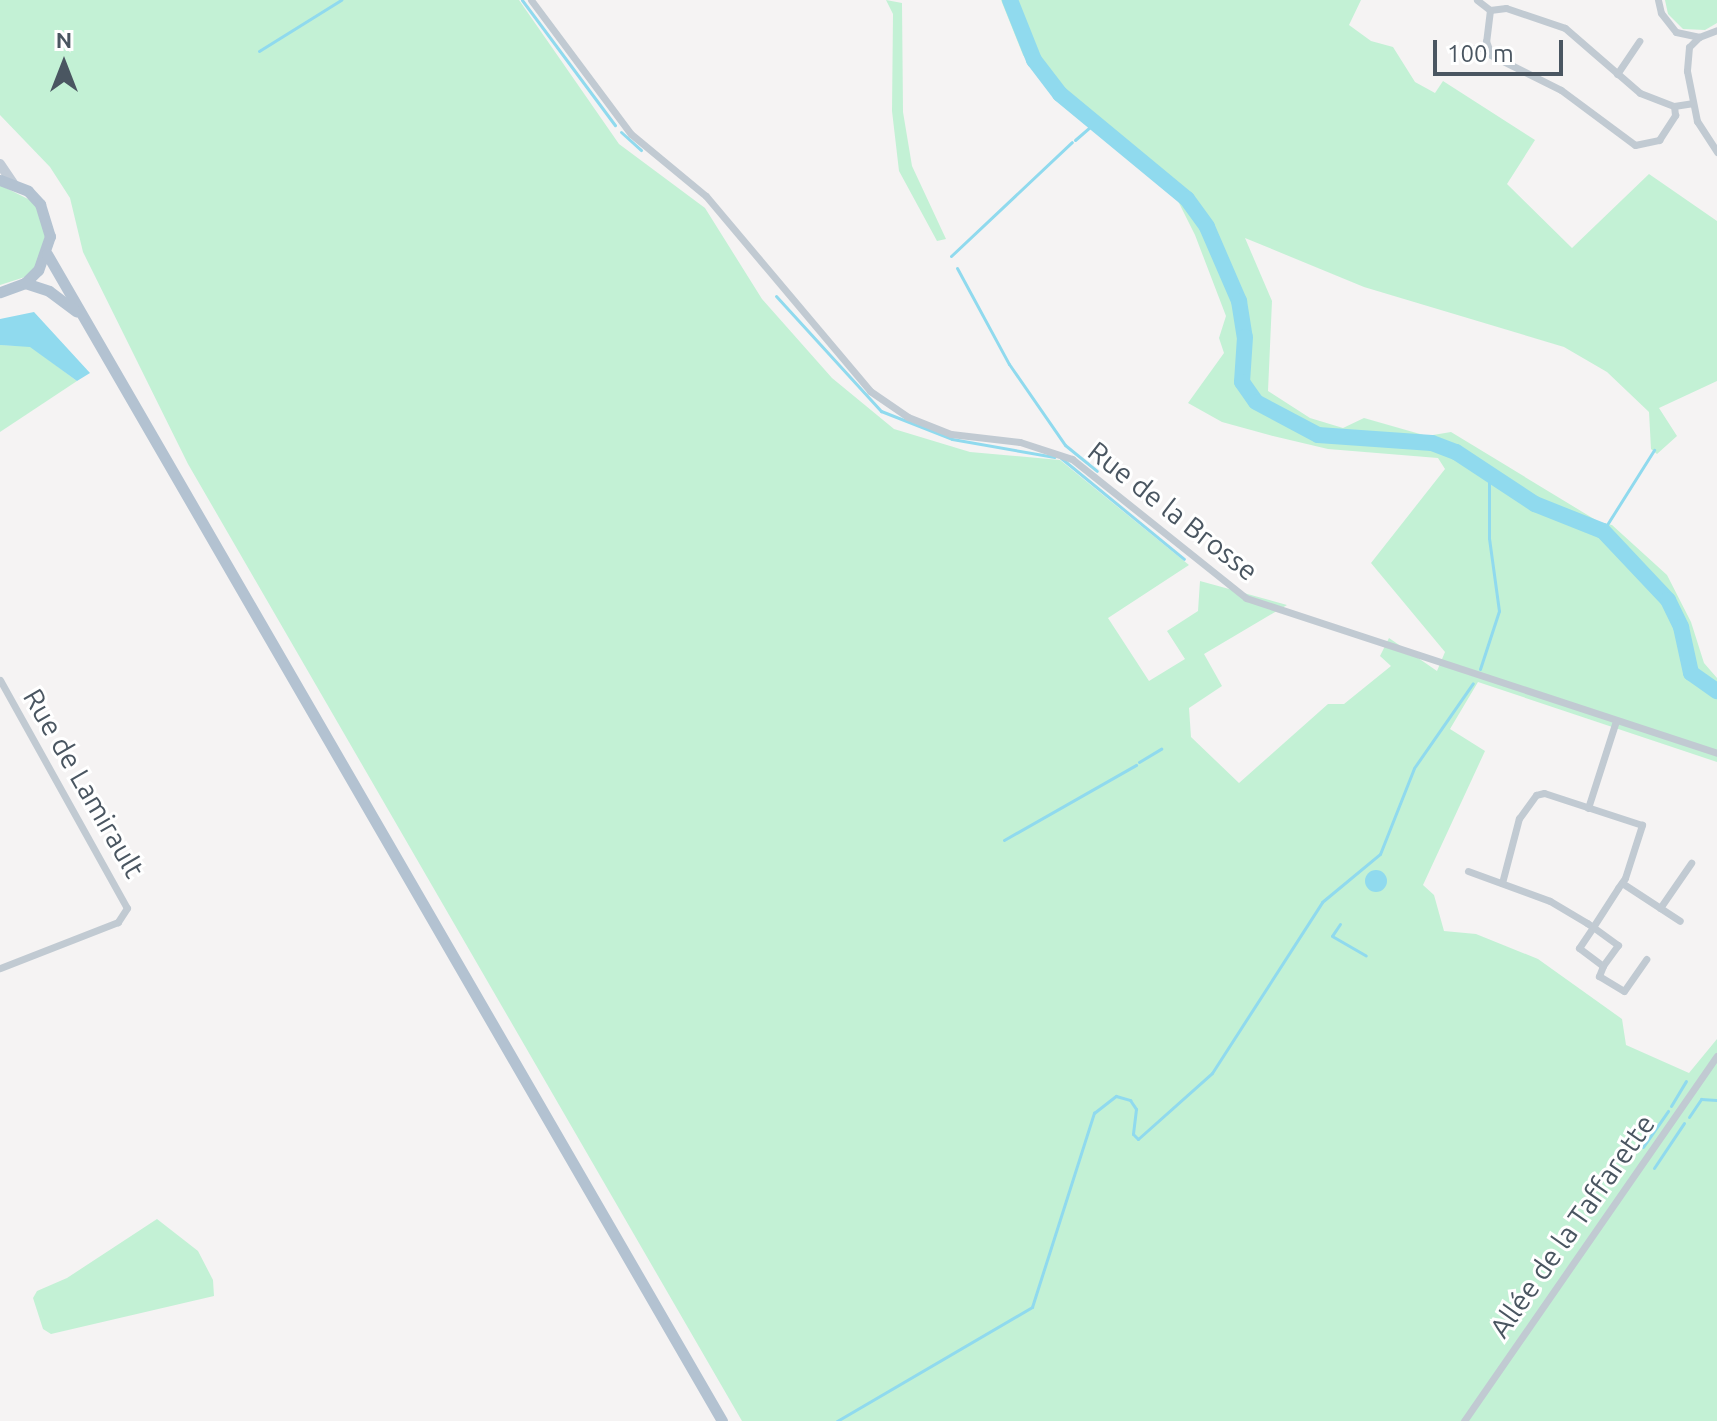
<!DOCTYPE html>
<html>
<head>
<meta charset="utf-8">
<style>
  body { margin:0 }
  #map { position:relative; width:1717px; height:1421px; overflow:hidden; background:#f5f3f3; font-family:Ubuntu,sans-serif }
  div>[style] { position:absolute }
  .green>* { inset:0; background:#c3f1d5 }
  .water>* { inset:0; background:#90daee }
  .round { border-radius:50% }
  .stream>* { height:3px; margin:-1.5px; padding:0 1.5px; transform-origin:1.5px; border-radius:1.5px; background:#90daee }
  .river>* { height:16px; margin:-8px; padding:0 8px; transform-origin:8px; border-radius:8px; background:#90daee }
  .minor>* { height:7px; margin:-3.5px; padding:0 3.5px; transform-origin:3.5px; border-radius:3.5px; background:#c1cad2 }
  .secondary>* { height:10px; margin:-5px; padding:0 5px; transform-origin:5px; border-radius:5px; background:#c1cbd6 }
  .primary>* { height:11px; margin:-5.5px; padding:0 5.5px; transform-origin:5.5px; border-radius:5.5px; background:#b3c2d1 }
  span { translate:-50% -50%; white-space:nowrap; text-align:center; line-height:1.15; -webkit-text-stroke:6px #fff; paint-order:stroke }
  .street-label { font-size:28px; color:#4a5661 }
  .north { position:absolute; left:24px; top:24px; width:80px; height:80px; -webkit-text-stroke:6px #fff; paint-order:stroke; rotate:0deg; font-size:22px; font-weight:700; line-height:32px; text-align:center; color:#4a5661 }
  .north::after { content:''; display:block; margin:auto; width:28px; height:36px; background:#4a5661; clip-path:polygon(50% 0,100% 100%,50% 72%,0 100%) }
  .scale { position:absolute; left:1433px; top:40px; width:130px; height:36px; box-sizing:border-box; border:4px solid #4a5661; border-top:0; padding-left:10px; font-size:24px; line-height:28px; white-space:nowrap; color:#4a5661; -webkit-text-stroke:6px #fff; paint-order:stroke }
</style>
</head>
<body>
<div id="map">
  <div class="green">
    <i style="clip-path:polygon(0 0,519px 0,619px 144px,705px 208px,762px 299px,832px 378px,894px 429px,970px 452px,1060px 460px,1189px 565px,1108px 618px,1149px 681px,1185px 659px,1167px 631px,1198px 611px,1200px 581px,1287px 605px,1204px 654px,1222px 686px,1189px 708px,1191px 737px,1239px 783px,1328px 704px,1344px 704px,1391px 666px,1380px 656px,1389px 638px,1437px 671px,1445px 652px,1371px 563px,1445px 469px,1438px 458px,1328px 449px,1273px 436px,1222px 422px,1188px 403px,1224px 353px,1219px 338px,1226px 316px,1195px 235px,1178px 201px,1049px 89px,1023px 55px,1001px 0,1361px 0,1349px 25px,1371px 41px,1393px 47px,1415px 82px,1435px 93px,1443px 81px,1535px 140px,1507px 184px,1572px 248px,1649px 174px,1717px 221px,1717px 381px,1659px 408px,1677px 436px,1657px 454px,1651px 449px,1649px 412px,1607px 372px,1564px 347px,1364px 287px,1245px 238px,1272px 301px,1268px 391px,1310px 418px,1343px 428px,1364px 418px,1427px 436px,1451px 432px,1599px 522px,1612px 525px,1667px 575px,1691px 622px,1704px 663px,1717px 678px,1717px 762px,1478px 682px,1450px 729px,1485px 751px,1423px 885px,1434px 895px,1444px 931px,1476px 934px,1538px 959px,1622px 1019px,1626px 1045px,1689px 1073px,1717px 1039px,1717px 1421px,742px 1421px,188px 464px,83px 252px,70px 198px,50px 167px,0 115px)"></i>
    <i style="clip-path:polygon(886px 0,902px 3px,903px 112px,912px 166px,946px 239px,937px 241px,899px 171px,892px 111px,893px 14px)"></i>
    <i style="clip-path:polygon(1665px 0,1717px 0,1717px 23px,1705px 30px,1683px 29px,1668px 14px)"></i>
    <i style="clip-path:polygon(0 185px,34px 202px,46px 233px,37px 265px,25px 277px,0 285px)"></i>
    <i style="clip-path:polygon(0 345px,30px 346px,77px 381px,0 432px)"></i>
    <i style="clip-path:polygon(157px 1219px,198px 1251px,213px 1280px,214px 1296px,51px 1334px,43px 1329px,33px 1298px,37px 1291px,67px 1278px)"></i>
  </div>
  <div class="water">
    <i style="clip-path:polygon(34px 312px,90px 373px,77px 381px,30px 347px,0 345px,0 319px)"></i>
    <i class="round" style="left:1365px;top:870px;width:22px;height:22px"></i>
  </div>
  <div class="stream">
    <i style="left:522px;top:0;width:156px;rotate:53.4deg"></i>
    <i style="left:259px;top:51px;width:97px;rotate:-31.9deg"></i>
    <i style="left:621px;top:132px;width:27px;rotate:42deg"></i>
    <i style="left:1075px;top:140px;width:28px;rotate:-41deg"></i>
    <i style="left:951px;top:256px;width:166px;rotate:-43.3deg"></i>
    <i style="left:957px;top:268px;width:109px;rotate:61.6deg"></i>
    <i style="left:1009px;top:364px;width:98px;rotate:55.3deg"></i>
    <i style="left:1065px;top:445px;width:41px;rotate:39.1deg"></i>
    <i style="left:776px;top:296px;width:156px;rotate:47.6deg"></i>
    <i style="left:881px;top:411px;width:76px;rotate:21.5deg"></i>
    <i style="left:952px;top:439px;width:104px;rotate:10deg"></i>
    <i style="left:1061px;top:458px;width:159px;rotate:39.4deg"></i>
    <i style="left:1603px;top:531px;width:96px;rotate:-57.8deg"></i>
    <i style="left:1480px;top:669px;width:61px;rotate:-71.9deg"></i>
    <i style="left:1499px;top:611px;width:74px;rotate:-97.8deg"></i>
    <i style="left:1489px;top:538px;width:67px;rotate:-90deg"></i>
    <i style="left:1139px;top:762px;width:26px;rotate:-31deg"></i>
    <i style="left:1004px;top:840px;width:152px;rotate:-29.6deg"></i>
    <i style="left:1340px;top:924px;width:14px;rotate:124deg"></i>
    <i style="left:1332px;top:936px;width:39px;rotate:30deg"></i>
    <i style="left:1671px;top:1106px;width:29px;rotate:-59deg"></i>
    <i style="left:1689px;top:1117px;width:22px;rotate:-56deg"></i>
    <i style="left:1701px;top:1099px;width:16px;rotate:4deg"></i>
    <i style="left:1643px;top:1147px;width:44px;rotate:-55.2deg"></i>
    <i style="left:1654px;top:1168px;width:54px;rotate:-56.3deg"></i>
    <i style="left:837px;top:1421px;width:226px;rotate:-30.3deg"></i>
    <i style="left:1032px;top:1307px;width:204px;rotate:-72.3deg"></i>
    <i style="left:1094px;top:1113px;width:28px;rotate:-38deg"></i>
    <i style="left:1116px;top:1096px;width:15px;rotate:16deg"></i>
    <i style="left:1130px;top:1100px;width:11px;rotate:56deg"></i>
    <i style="left:1136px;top:1109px;width:25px;rotate:97deg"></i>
    <i style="left:1133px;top:1134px;width:7px;rotate:45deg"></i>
    <i style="left:1138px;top:1139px;width:99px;rotate:-41.7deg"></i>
    <i style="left:1212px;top:1073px;width:203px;rotate:-57.2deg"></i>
    <i style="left:1322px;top:902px;width:75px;rotate:-39.6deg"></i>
    <i style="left:1380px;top:854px;width:92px;rotate:-68.4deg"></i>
    <i style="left:1414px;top:768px;width:103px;rotate:-55.2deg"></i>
  </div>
  <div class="river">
    <i style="left:1010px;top:0;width:65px;rotate:68.2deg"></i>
    <i style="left:1034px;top:60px;width:43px;rotate:52.6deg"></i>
    <i style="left:1060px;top:94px;width:165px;rotate:39.6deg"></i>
    <i style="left:1187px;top:199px;width:34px;rotate:54deg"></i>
    <i style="left:1207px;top:227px;width:81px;rotate:66.6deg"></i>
    <i style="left:1239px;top:301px;width:36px;rotate:81deg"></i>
    <i style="left:1245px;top:337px;width:45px;rotate:93.8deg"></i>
    <i style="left:1242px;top:382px;width:24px;rotate:55deg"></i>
    <i style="left:1256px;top:402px;width:70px;rotate:28deg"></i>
    <i style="left:1318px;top:435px;width:114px;rotate:4deg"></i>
    <i style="left:1432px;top:443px;width:26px;rotate:21deg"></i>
    <i style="left:1456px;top:452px;width:95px;rotate:33.4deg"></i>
    <i style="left:1535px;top:504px;width:73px;rotate:21.7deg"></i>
    <i style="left:1603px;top:531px;width:95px;rotate:46.7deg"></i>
    <i style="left:1668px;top:600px;width:30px;rotate:64deg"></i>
    <i style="left:1681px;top:627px;width:47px;rotate:77.7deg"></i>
    <i style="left:1691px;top:673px;width:32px;rotate:35deg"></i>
  </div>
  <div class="minor">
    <i style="left:531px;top:0;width:167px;rotate:53.3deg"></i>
    <i style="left:631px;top:134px;width:97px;rotate:39.6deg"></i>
    <i style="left:706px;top:196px;width:255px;rotate:49.9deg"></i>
    <i style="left:870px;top:391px;width:46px;rotate:34.4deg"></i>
    <i style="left:908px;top:417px;width:46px;rotate:21.6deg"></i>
    <i style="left:951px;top:434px;width:69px;rotate:6.6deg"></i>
    <i style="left:1020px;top:442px;width:55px;rotate:18.1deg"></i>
    <i style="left:1072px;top:459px;width:223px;rotate:38.6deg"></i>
    <i style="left:1246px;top:598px;width:496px;rotate:18.2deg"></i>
    <i style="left:1477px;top:0;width:16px;rotate:38deg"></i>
    <i style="left:1490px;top:10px;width:16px;rotate:-7deg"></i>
    <i style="left:1506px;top:8px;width:62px;rotate:18.7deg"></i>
    <i style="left:1565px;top:28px;width:99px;rotate:40.9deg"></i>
    <i style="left:1640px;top:93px;width:36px;rotate:21deg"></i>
    <i style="left:1674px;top:106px;width:18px;rotate:-9deg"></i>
    <i style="left:1658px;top:0;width:13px;rotate:77deg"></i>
    <i style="left:1661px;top:13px;width:24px;rotate:52deg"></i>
    <i style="left:1676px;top:32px;width:24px;rotate:12deg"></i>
    <i style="left:1699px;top:37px;width:19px;rotate:-21deg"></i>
    <i style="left:1490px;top:10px;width:31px;rotate:97deg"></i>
    <i style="left:1486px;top:41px;width:15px;rotate:70deg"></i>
    <i style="left:1491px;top:55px;width:78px;rotate:26.6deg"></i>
    <i style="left:1561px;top:90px;width:92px;rotate:36.6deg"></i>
    <i style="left:1635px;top:145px;width:25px;rotate:-12deg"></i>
    <i style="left:1659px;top:140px;width:30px;rotate:-57deg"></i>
    <i style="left:1675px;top:115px;width:9px;rotate:-96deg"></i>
    <i style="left:1699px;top:37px;width:14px;rotate:135deg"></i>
    <i style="left:1689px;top:47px;width:24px;rotate:95deg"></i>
    <i style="left:1687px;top:71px;width:51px;rotate:78.7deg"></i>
    <i style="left:1697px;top:121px;width:37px;rotate:57deg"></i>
    <i style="left:1472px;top:48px;width:14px"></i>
    <i style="left:1617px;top:74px;width:40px;rotate:-56deg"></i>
    <i style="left:0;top:680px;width:261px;rotate:60.9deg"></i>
    <i style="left:127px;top:908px;width:17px;rotate:123deg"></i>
    <i style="left:118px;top:922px;width:127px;rotate:158.7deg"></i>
    <i style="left:1588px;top:808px;width:91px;rotate:-72.2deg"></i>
    <i style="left:1468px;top:871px;width:87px;rotate:20.1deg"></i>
    <i style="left:1550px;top:901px;width:43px;rotate:30.7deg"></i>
    <i style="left:1587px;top:923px;width:7px;rotate:34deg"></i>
    <i style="left:1593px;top:927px;width:31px;rotate:36deg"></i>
    <i style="left:1618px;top:945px;width:26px;rotate:126deg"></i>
    <i style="left:1603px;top:966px;width:30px;rotate:-143deg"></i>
    <i style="left:1579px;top:948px;width:25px;rotate:-56deg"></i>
    <i style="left:1593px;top:927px;width:46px;rotate:-57.3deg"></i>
    <i style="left:1618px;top:888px;width:12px;rotate:-55deg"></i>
    <i style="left:1625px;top:878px;width:56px;rotate:-72.2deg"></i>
    <i style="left:1642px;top:825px;width:103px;rotate:-161.9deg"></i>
    <i style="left:1544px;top:793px;width:8px;rotate:166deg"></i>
    <i style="left:1536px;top:795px;width:29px;rotate:126deg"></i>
    <i style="left:1519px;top:818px;width:67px;rotate:104.7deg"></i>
    <i style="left:1622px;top:883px;width:69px;rotate:33.2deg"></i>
    <i style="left:1660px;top:908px;width:55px;rotate:-55.4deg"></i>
    <i style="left:1603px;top:966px;width:11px;rotate:112deg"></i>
    <i style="left:1599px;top:976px;width:29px;rotate:31deg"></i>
    <i style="left:1624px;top:991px;width:39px;rotate:-55deg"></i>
    <i style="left:1464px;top:1421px;width:444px;rotate:-55.3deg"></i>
  </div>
  <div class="secondary">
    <i style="left:0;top:164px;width:23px;rotate:56deg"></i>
  </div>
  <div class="primary">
    <i style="left:0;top:180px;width:30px;rotate:21deg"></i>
    <i style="left:28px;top:191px;width:18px;rotate:47deg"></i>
    <i style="left:40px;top:204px;width:34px;rotate:73deg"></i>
    <i style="left:50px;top:236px;width:36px;rotate:109deg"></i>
    <i style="left:38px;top:270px;width:18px;rotate:135deg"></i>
    <i style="left:25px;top:283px;width:27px;rotate:160deg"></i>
    <i style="left:47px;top:254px;width:1348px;rotate:59.95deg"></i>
    <i style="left:25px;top:283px;width:25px;rotate:18deg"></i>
    <i style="left:49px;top:291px;width:34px;rotate:37deg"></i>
  </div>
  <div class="street-label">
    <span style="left:1173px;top:511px;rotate:38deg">Rue de la Brosse</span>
    <span style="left:84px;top:783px;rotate:60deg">Rue de Lamirault</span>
    <span style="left:1572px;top:1226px;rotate:-55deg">Allée de la Taffarette</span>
  </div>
  <div class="north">N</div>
  <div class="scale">100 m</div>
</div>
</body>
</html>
